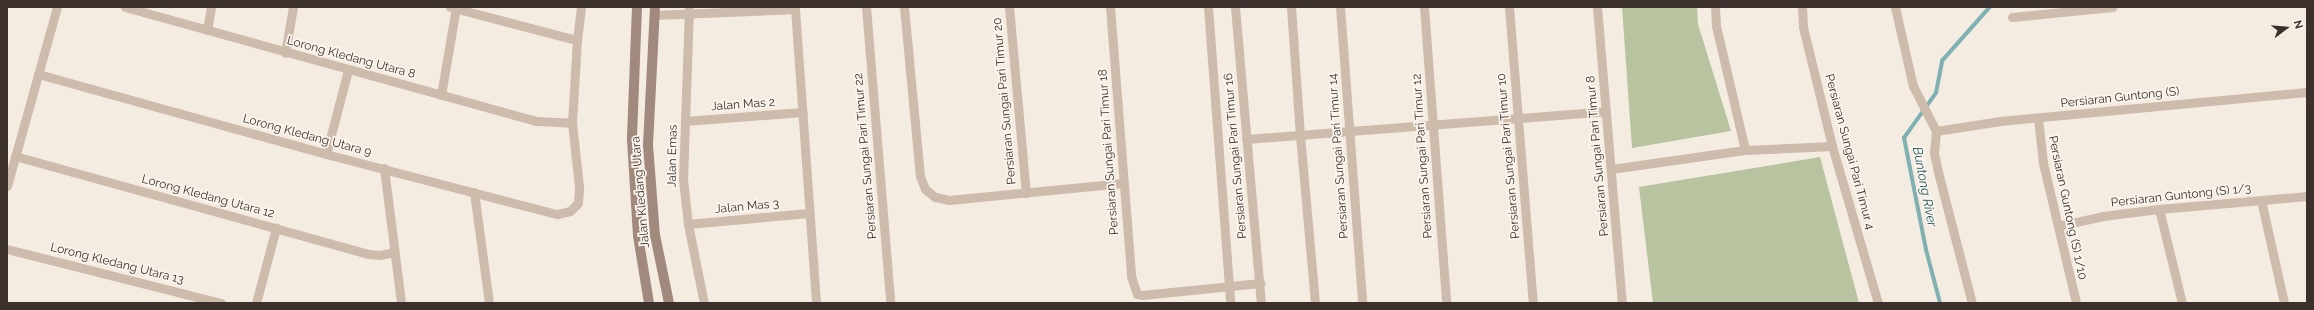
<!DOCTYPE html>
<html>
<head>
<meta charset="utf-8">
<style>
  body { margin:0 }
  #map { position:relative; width:2314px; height:310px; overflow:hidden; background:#f4ebe1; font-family:Raleway,sans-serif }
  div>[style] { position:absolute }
  .green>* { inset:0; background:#b8c4a0 }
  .stream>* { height:3.5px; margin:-1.75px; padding:0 1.75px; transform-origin:1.75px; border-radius:1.75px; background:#7fb0b2 }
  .street>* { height:9px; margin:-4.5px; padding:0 4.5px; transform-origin:4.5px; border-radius:4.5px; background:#cdbbac }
  .secondary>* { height:10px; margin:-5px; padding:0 5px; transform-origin:5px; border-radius:5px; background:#a18a7d }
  span { translate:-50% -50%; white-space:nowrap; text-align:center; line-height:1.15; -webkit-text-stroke:3.5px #fbf5ee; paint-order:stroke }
  .street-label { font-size:12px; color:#3b302b }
  .water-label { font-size:13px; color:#1f5a5e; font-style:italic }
  .frame { position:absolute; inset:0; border:8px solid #3b302b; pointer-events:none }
  .north { position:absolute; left:2266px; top:8px; width:40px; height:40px; -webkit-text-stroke:3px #fbf5ee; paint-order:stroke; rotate:74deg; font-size:11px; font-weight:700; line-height:16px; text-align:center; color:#3b302b }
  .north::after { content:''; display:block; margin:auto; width:14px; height:18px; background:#3b302b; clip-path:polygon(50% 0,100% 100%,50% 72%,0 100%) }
</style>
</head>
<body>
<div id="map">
  <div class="green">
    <i style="clip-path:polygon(1622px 7px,1697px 7px,1698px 24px,1731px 131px,1632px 148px)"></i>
    <i style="clip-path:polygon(1820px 157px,1859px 303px,1653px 303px,1639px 187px)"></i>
  </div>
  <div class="stream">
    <i style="left:1940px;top:303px;width:55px;rotate:-104.8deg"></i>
    <i style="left:1926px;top:250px;width:114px;rotate:-101.1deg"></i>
    <i style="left:1904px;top:138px;width:55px;rotate:-54.6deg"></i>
    <i style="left:1936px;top:93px;width:33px;rotate:-79deg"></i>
    <i style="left:1942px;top:61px;width:72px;rotate:-48.4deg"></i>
  </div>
  <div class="street">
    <i style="left:125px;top:7px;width:427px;rotate:15.5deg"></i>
    <i style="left:537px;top:121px;width:35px;rotate:3deg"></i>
    <i style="left:450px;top:7px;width:131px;rotate:14.6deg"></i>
    <i style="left:866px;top:7px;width:296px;rotate:85.3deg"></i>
    <i style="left:904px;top:7px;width:170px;rotate:84.6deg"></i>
    <i style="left:920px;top:176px;width:14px;rotate:69deg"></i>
    <i style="left:925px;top:189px;width:13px;rotate:39deg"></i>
    <i style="left:935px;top:197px;width:14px;rotate:12deg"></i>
    <i style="left:949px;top:200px;width:175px;rotate:-5.6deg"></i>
    <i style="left:1009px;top:7px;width:187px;rotate:84.8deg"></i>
    <i style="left:1110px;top:7px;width:270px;rotate:85.5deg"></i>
    <i style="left:1131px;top:276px;width:19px;rotate:72deg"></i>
    <i style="left:1137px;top:294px;width:5px;rotate:11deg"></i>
    <i style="left:1142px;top:295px;width:119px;rotate:-5.8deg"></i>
    <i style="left:1208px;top:7px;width:297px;rotate:85.7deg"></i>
    <i style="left:1235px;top:7px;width:297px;rotate:85deg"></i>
    <i style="left:1291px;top:7px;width:128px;rotate:86deg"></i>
    <i style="left:1300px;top:135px;width:169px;rotate:84.9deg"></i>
    <i style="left:1340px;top:7px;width:297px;rotate:85.7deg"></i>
    <i style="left:1424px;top:7px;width:297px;rotate:85.7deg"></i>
    <i style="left:1509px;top:7px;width:297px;rotate:85.4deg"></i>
    <i style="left:1597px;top:7px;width:297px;rotate:85.2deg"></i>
    <i style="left:1715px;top:7px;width:19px;rotate:87deg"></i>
    <i style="left:1716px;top:26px;width:127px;rotate:76.8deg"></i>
    <i style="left:1802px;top:7px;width:20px;rotate:87deg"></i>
    <i style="left:1803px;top:27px;width:122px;rotate:76.3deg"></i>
    <i style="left:1832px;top:146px;width:164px;rotate:73.7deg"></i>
    <i style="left:1895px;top:7px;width:81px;rotate:77.2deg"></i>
    <i style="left:1913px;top:86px;width:51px;rotate:62.9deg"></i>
    <i style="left:689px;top:8px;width:171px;rotate:92deg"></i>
    <i style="left:683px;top:179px;width:45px;rotate:83.7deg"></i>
    <i style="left:688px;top:224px;width:81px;rotate:78.6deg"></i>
    <i style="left:654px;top:15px;width:141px;rotate:-2.4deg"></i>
    <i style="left:795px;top:9px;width:295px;rotate:85.9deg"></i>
    <i style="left:2012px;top:17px;width:101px;rotate:-5.7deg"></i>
    <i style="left:207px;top:30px;width:23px;rotate:-80deg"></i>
    <i style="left:285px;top:53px;width:47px;rotate:-80.1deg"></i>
    <i style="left:38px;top:74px;width:299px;rotate:15.5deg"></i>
    <i style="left:326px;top:154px;width:239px;rotate:14.6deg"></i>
    <i style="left:557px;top:214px;width:13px;rotate:-13deg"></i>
    <i style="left:570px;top:211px;width:11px;rotate:-45deg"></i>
    <i style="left:578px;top:203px;width:16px;rotate:-86deg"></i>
    <i style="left:579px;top:187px;width:64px;rotate:-96.2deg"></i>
    <i style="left:572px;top:123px;width:83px;rotate:-86.6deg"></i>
    <i style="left:577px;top:40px;width:33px;rotate:-83deg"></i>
    <i style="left:441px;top:95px;width:89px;rotate:-80.3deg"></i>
    <i style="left:2038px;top:118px;width:45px;rotate:83.7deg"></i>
    <i style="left:2043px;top:163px;width:144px;rotate:76.7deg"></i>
    <i style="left:685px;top:121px;width:118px;rotate:-4.4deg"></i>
    <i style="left:1936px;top:131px;width:65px;rotate:-8.9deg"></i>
    <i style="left:2000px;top:121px;width:308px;rotate:-5.4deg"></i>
    <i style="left:1936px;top:131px;width:22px;rotate:95deg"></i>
    <i style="left:1934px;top:153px;width:19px;rotate:78deg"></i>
    <i style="left:1938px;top:172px;width:135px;rotate:75.5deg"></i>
    <i style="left:1246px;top:139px;width:361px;rotate:-4.4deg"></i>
    <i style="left:326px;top:154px;width:87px;rotate:-75.3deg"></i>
    <i style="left:15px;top:156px;width:366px;rotate:15.5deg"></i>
    <i style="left:368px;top:254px;width:12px;rotate:5deg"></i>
    <i style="left:380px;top:255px;width:14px;rotate:-12deg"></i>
    <i style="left:384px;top:168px;width:136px;rotate:82.8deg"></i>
    <i style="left:1611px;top:169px;width:135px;rotate:-8.1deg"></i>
    <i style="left:1745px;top:150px;width:87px;rotate:-2.6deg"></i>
    <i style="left:7px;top:186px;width:186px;rotate:-74.4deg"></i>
    <i style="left:474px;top:192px;width:112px;rotate:82.3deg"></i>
    <i style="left:2261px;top:200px;width:106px;rotate:77.4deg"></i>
    <i style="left:2159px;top:209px;width:97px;rotate:76.3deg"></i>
    <i style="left:688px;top:224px;width:121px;rotate:-5.2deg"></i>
    <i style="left:2058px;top:226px;width:46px;rotate:-12.5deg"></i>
    <i style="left:2103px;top:216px;width:56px;rotate:-7.1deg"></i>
    <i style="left:2159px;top:209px;width:149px;rotate:-5deg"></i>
    <i style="left:7px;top:249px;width:221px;rotate:14.2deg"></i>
    <i style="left:256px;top:303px;width:78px;rotate:-75.1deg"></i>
  </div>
  <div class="secondary">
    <i style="left:637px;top:7px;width:133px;rotate:92.2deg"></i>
    <i style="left:632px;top:140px;width:96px;rotate:86.4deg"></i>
    <i style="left:638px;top:236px;width:68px;rotate:80.7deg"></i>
    <i style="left:655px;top:7px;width:138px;rotate:92.9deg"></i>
    <i style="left:648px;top:145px;width:90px;rotate:85.6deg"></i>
    <i style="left:655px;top:235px;width:69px;rotate:78.4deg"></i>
  </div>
  <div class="street-label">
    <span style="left:351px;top:58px;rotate:15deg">Lorong Kledang Utara 8</span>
    <span style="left:2120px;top:98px;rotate:-6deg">Persiaran Guntong (S)</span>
    <span style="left:1005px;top:101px;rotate:-95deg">Persiaran Sungai Pari Timur 20</span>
    <span style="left:743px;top:105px;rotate:-4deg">Jalan Mas 2</span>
    <span style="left:307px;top:136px;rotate:15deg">Lorong Kledang Utara 9</span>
    <span style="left:1109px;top:152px;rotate:-94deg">Persiaran Sungai Pari Timur 18</span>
    <span style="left:1849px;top:152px;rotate:75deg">Persiaran Sungai Pari Timur 4</span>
    <span style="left:673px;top:156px;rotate:-89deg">Jalan Emas</span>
    <span style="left:866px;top:156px;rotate:-95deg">Persiaran Sungai Pari Timur 22</span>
    <span style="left:1236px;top:156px;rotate:-95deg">Persiaran Sungai Pari Timur 16</span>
    <span style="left:1339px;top:156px;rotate:-94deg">Persiaran Sungai Pari Timur 14</span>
    <span style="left:1423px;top:156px;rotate:-94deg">Persiaran Sungai Pari Timur 12</span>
    <span style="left:1509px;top:156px;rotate:-95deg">Persiaran Sungai Pari Timur 10</span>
    <span style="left:1598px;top:156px;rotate:-95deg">Persiaran Sungai Pari Timur 8</span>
    <span style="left:641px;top:192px;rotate:-95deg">Jalan Kledang Utara</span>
    <span style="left:2181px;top:196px;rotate:-6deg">Persiaran Guntong (S) 1/3</span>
    <span style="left:208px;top:197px;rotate:15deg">Lorong Kledang Utara 12</span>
    <span style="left:747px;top:207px;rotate:-5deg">Jalan Mas 3</span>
    <span style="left:2067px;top:208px;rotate:78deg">Persiaran Guntong (S) 1/10</span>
    <span style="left:117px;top:264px;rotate:14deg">Lorong Kledang Utara 13</span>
  </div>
  <div class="water-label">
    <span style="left:1924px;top:187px;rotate:79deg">Buntong River</span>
  </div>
  <div class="frame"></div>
  <div class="north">N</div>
</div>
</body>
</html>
